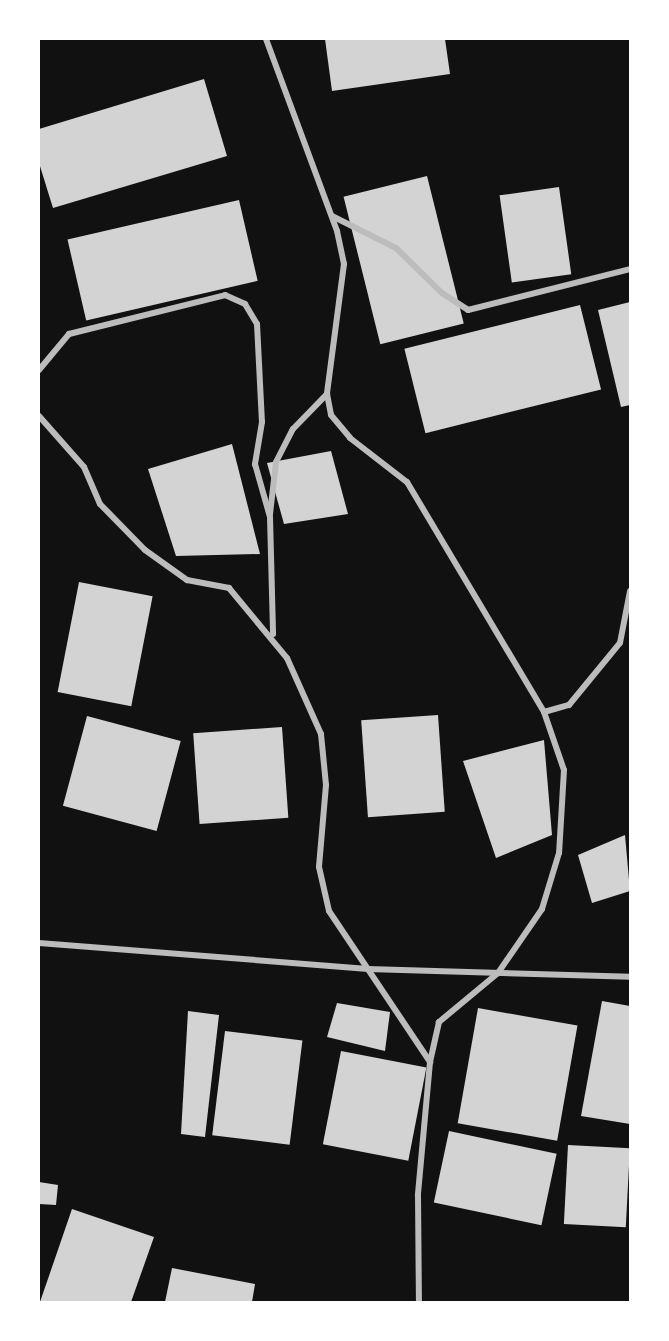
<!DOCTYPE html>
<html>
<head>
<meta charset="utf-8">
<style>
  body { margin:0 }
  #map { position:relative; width:669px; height:1341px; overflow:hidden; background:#111; font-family:Cabin,sans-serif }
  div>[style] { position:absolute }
  .building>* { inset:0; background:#d3d3d3; transform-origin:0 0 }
  .minor>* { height:6px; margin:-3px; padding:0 3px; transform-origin:3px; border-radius:3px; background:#bcbcbc }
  span { translate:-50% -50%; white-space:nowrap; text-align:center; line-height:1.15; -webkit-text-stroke:4.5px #fff; paint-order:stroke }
  .frame { position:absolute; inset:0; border:40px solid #fff; pointer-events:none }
</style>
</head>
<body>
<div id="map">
  <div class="building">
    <i style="clip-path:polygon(325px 39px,445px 39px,450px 74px,332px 91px)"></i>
    <i style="clip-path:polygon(204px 79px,227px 156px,53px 208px,39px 163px,39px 129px)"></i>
    <i style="left:427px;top:176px;width:152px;height:86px;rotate:76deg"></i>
    <i style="left:559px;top:187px;width:88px;height:60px;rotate:82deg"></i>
    <i style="left:239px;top:200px;width:83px;height:176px;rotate:77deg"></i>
    <i style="clip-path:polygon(630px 302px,630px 405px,621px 407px,598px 310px)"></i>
    <i style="left:580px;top:305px;width:87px;height:181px;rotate:76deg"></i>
    <i style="clip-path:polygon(232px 444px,260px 554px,176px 556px,148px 469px)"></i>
    <i style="clip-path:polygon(331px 451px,348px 514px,284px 524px,267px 463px)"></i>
    <i style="left:79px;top:582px;width:75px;height:112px;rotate:11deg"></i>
    <i style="left:438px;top:715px;width:97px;height:77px;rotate:86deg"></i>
    <i style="left:87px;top:716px;width:97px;height:93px;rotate:15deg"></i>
    <i style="left:282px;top:727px;width:91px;height:89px;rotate:86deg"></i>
    <i style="clip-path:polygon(544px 740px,552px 835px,496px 858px,463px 761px)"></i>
    <i style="clip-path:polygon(625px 835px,630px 891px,592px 903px,578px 855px)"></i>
    <i style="clip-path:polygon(602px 1001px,630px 1006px,630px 1124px,581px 1116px)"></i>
    <i style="clip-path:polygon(337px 1003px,390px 1012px,385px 1051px,327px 1037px)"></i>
    <i style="left:478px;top:1008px;width:101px;height:117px;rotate:10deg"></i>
    <i style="clip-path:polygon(188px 1011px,219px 1015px,205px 1137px,181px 1134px)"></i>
    <i style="left:225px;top:1031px;width:78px;height:105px;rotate:7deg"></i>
    <i style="left:341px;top:1051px;width:87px;height:95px;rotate:11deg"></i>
    <i style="left:449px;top:1131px;width:110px;height:73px;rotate:12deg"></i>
    <i style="left:568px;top:1145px;width:62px;height:79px;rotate:3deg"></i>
    <i style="clip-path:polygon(39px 1182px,58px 1185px,56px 1205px,39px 1204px)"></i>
    <i style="clip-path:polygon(72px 1209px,154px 1237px,131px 1302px,40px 1302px)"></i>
    <i style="clip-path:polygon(172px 1268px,255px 1284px,252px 1302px,165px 1302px)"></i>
  </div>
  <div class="minor">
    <i style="left:266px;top:39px;width:205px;rotate:69.7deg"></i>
    <i style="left:337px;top:231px;width:34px;rotate:78deg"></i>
    <i style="left:344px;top:264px;width:131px;rotate:97.5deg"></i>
    <i style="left:327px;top:394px;width:21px;rotate:79deg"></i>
    <i style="left:331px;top:415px;width:30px;rotate:50deg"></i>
    <i style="left:350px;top:438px;width:72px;rotate:37.7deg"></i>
    <i style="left:407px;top:482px;width:268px;rotate:59.2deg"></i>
    <i style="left:544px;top:712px;width:61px;rotate:71deg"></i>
    <i style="left:564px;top:770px;width:83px;rotate:93.4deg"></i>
    <i style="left:559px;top:853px;width:59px;rotate:106.9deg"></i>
    <i style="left:542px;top:909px;width:78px;rotate:124.5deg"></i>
    <i style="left:498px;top:973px;width:77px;rotate:140.3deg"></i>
    <i style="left:439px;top:1022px;width:41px;rotate:102.7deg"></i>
    <i style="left:430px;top:1062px;width:134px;rotate:95.2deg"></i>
    <i style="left:418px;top:1195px;width:107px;rotate:89.5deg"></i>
    <i style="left:332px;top:216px;width:72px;rotate:26.6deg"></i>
    <i style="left:396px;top:248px;width:64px;rotate:44.4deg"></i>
    <i style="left:442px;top:293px;width:31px;rotate:33deg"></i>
    <i style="left:468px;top:310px;width:167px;rotate:-14.2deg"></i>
    <i style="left:39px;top:370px;width:47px;rotate:-50.2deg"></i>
    <i style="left:69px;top:334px;width:161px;rotate:-14deg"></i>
    <i style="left:225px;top:295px;width:22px;rotate:24deg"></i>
    <i style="left:245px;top:304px;width:23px;rotate:59deg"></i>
    <i style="left:257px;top:324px;width:98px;rotate:87.1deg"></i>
    <i style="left:262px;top:422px;width:43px;rotate:99.5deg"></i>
    <i style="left:255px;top:464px;width:55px;rotate:74.2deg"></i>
    <i style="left:270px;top:517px;width:117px;rotate:88.5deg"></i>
    <i style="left:39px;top:416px;width:68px;rotate:48.6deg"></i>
    <i style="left:84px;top:467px;width:40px;rotate:66.6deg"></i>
    <i style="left:100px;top:504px;width:64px;rotate:45.6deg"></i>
    <i style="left:145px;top:550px;width:52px;rotate:35.5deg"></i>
    <i style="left:187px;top:580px;width:43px;rotate:10.8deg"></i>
    <i style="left:229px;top:588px;width:91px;rotate:50.4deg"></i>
    <i style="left:287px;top:658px;width:83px;rotate:65.9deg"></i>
    <i style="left:321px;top:734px;width:51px;rotate:84.4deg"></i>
    <i style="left:326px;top:785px;width:82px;rotate:94.9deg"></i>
    <i style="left:319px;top:867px;width:45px;rotate:77.2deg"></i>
    <i style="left:329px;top:911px;width:182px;rotate:56.2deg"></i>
    <i style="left:270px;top:514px;width:52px;rotate:-83.4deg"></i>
    <i style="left:276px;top:462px;width:37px;rotate:-63deg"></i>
    <i style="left:293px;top:429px;width:49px;rotate:-45.8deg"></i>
    <i style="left:544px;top:712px;width:26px;rotate:-16deg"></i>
    <i style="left:569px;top:705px;width:80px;rotate:-50.6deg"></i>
    <i style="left:620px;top:643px;width:53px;rotate:-79.1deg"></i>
    <i style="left:39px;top:943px;width:330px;rotate:4.5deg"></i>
    <i style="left:368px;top:969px;width:262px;rotate:1.7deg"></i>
  </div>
  <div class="frame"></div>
</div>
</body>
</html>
